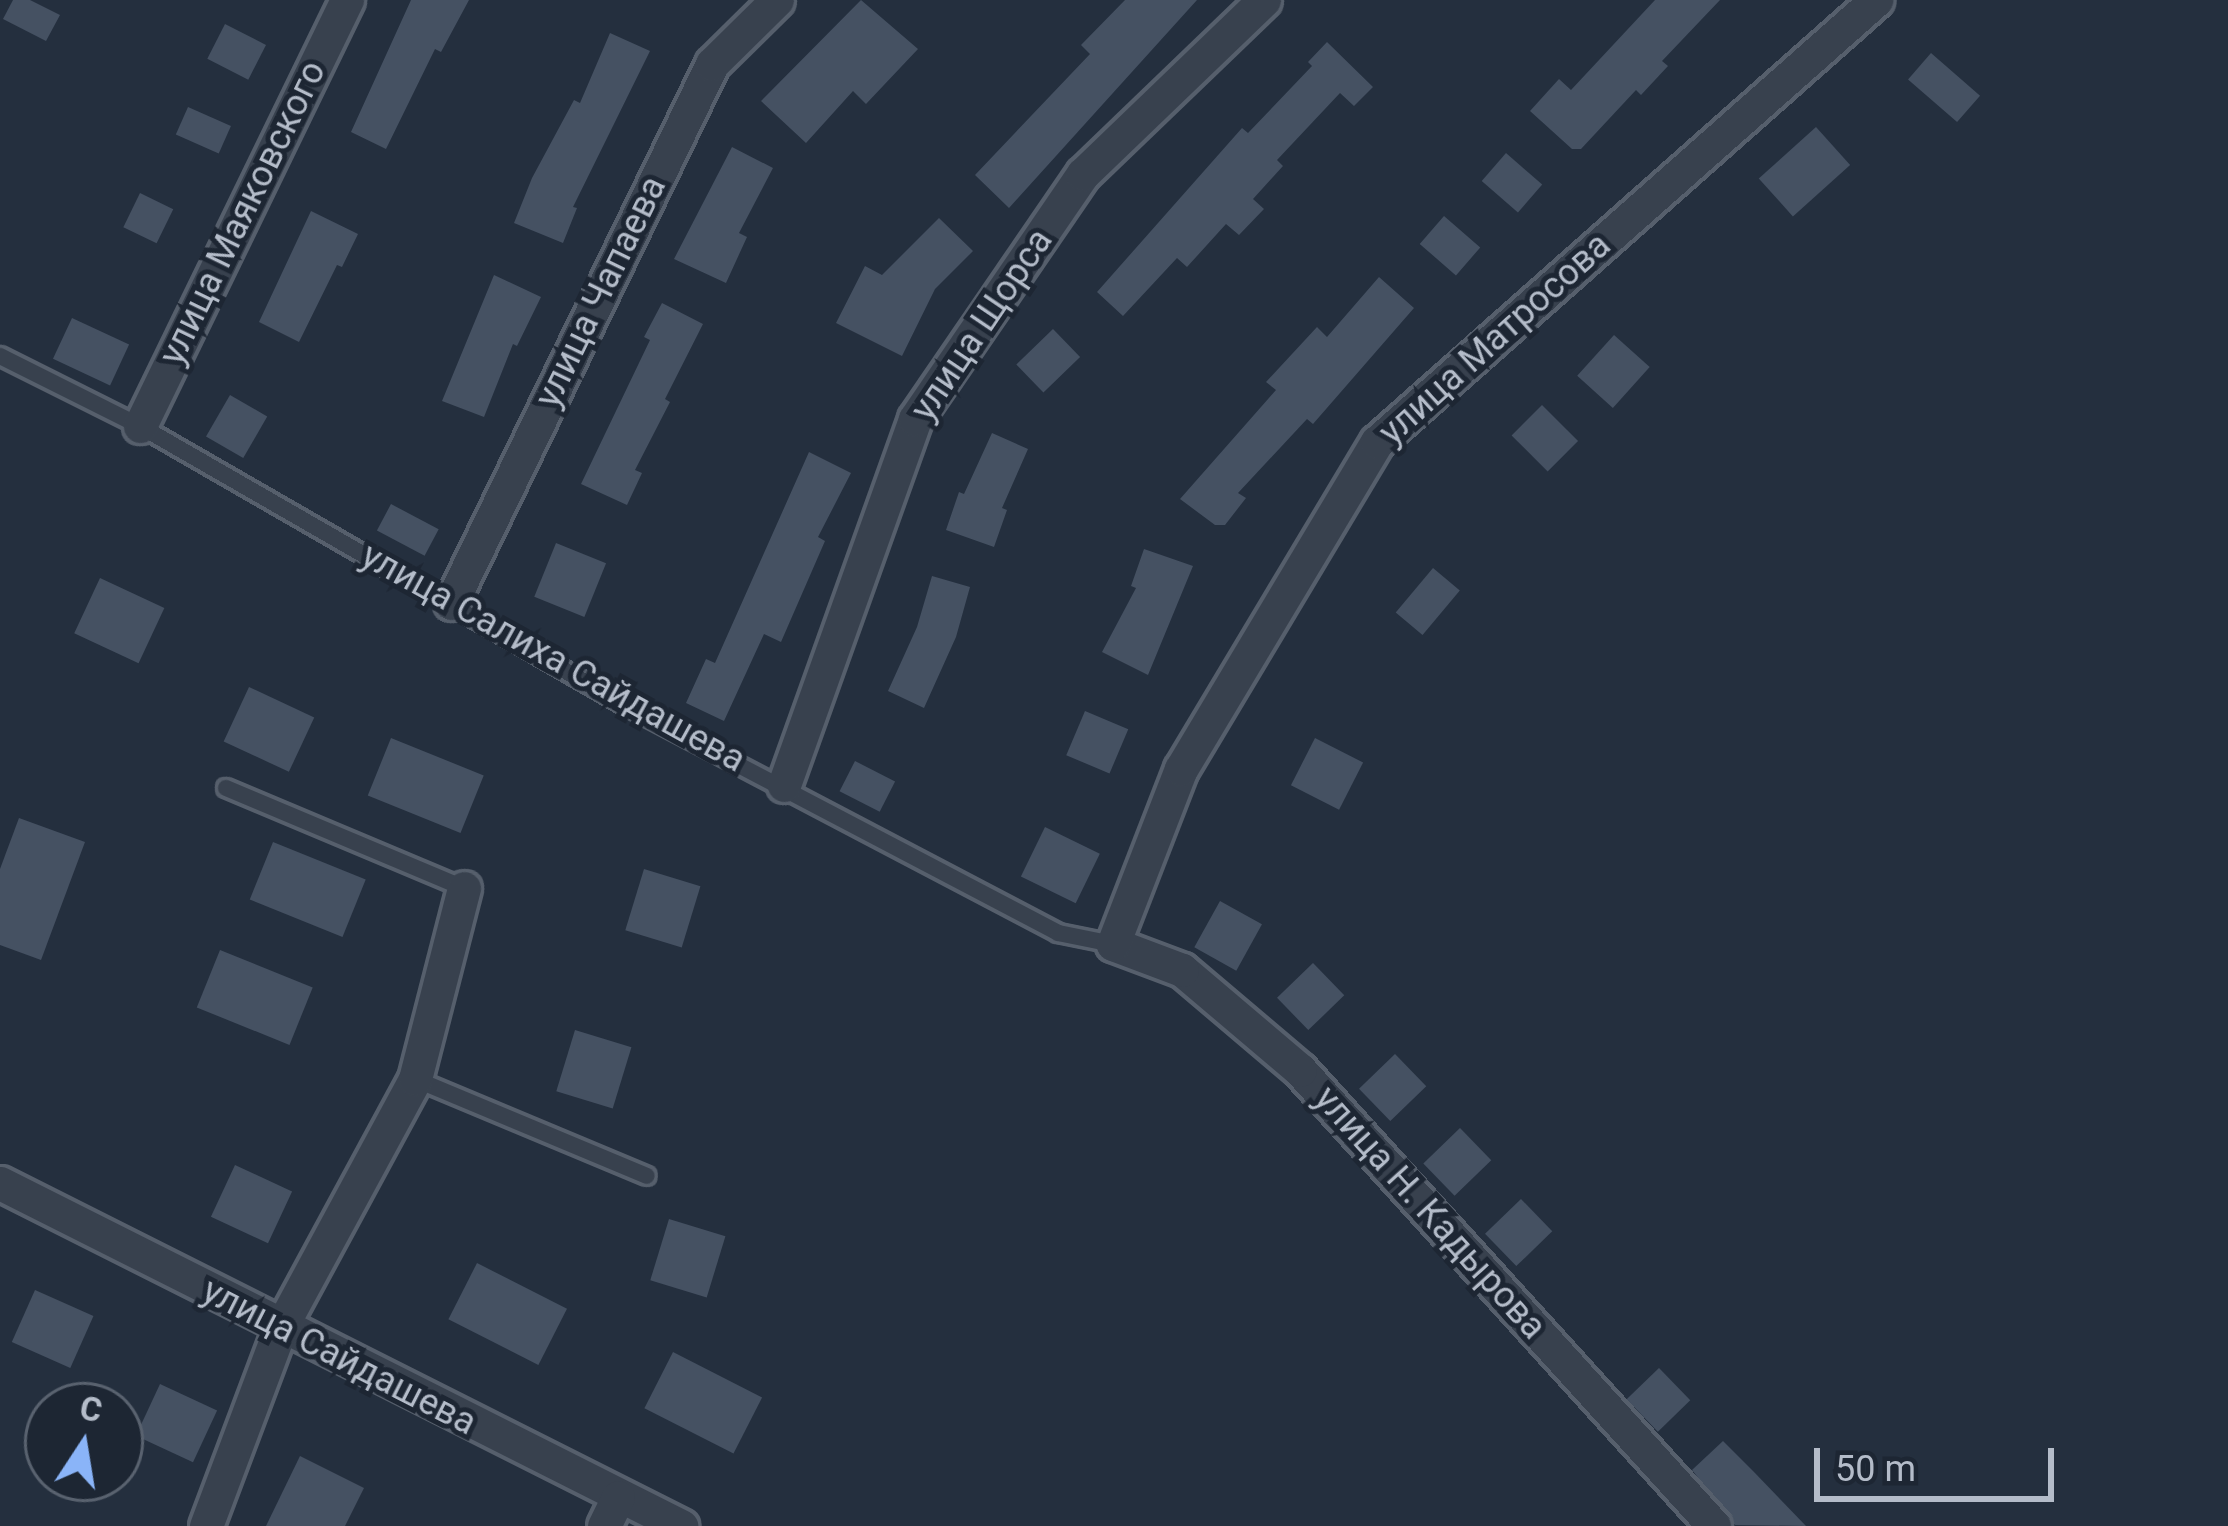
<!DOCTYPE html>
<html>
<head>
<meta charset="utf-8">
<style>
  body { margin:0 }
  #map { position:relative; width:2228px; height:1526px; overflow:hidden; background:#242f3e; font-family:Roboto,sans-serif }
  div>[style] { position:absolute }
  .building>* { inset:0; background:#455162; transform-origin:0 0 }
  .roads { filter:drop-shadow(3px 0 #565f6c) drop-shadow(-3px 0 #565f6c) drop-shadow(0 3px #565f6c) drop-shadow(0 -3px #565f6c) }
  .service>* { height:16px; margin:-8px; padding:0 8px; transform-origin:8px; border-radius:8px; background:#38414e }
  .minor>* { height:33px; margin:-16.5px; padding:0 16.5px; transform-origin:16.5px; border-radius:16.5px; background:#38414e }
  span { translate:-50% -50%; white-space:nowrap; text-align:center; line-height:1.15; -webkit-text-stroke:10px #1d2633; paint-order:stroke }
  .street-label { font-size:36px; color:#b4bcc9 }
  .north { position:absolute; left:24px; top:1382px; width:120px; height:120px; box-sizing:border-box; background:#1d2633; border:3px solid #59626f; border-radius:50%; rotate:12deg; font-size:33px; font-weight:700; line-height:48px; text-align:center; color:#b4bcc9 }
  .north::after { content:''; display:block; margin:auto; width:42px; height:54px; background:#8ab4f8; clip-path:polygon(50% 0,100% 100%,50% 72%,0 100%) }
  .scale { position:absolute; left:1814px; top:1448px; width:240px; height:54px; box-sizing:border-box; border:6px solid #b4bcc9; border-top:0; padding-left:15px; font-size:36px; line-height:42px; white-space:nowrap; color:#b4bcc9; -webkit-text-stroke:9px #1d2633; paint-order:stroke }
</style>
</head>
<body>
<div id="map">
  <div class="building">
    <i style="clip-path:polygon(13px 0,30px 0,60px 15px,46px 41px,3px 19px)"></i>
    <i style="clip-path:polygon(411px 0,469px 0,441px 52px,435px 49px,386px 149px,351px 132px)"></i>
    <i style="clip-path:polygon(861px 0,918px 49px,866px 104px,853px 91px,806px 143px,761px 101px)"></i>
    <i style="clip-path:polygon(1125px 0,1197px 0,1009px 208px,975px 175px,1090px 54px,1081px 45px)"></i>
    <i style="clip-path:polygon(1655px 0,1720px 0,1662px 61px,1668px 66px,1641px 95px,1636px 90px,1581px 149px,1572px 149px,1530px 111px,1559px 79px,1571px 90px)"></i>
    <i style="left:225px;top:24px;width:46px;height:39px;rotate:27deg"></i>
    <i style="clip-path:polygon(610px 33px,650px 51px,573px 207px,577px 208px,563px 243px,514px 223px,532px 178px,574px 100px,580px 103px)"></i>
    <i style="clip-path:polygon(1327px 42px,1373px 87px,1354px 106px,1340px 93px,1277px 160px,1283px 166px,1253px 199px,1264px 209px,1239px 235px,1226px 224px,1187px 267px,1177px 258px,1123px 316px,1097px 292px,1242px 128px,1248px 133px,1312px 66px,1308px 62px)"></i>
    <i style="left:1931px;top:53px;width:65px;height:35px;rotate:41deg"></i>
    <i style="left:188px;top:107px;width:47px;height:30px;rotate:24deg"></i>
    <i style="left:1816px;top:127px;width:51px;height:77px;rotate:48deg"></i>
    <i style="clip-path:polygon(732px 147px,773px 168px,739px 233px,747px 237px,726px 283px,674px 259px)"></i>
    <i style="left:1506px;top:153px;width:48px;height:37px;rotate:41deg"></i>
    <i style="left:140px;top:193px;width:37px;height:38px;rotate:26deg"></i>
    <i style="clip-path:polygon(311px 211px,358px 234px,342px 267px,337px 265px,299px 342px,259px 322px)"></i>
    <i style="left:1444px;top:216px;width:48px;height:37px;rotate:41deg"></i>
    <i style="clip-path:polygon(939px 218px,973px 251px,935px 289px,902px 356px,836px 323px,865px 266px,882px 275px)"></i>
    <i style="clip-path:polygon(494px 275px,541px 297px,517px 346px,513px 344px,484px 417px,442px 401px)"></i>
    <i style="clip-path:polygon(1379px 277px,1414px 308px,1313px 424px,1307px 419px,1238px 493px,1246px 498px,1225px 525px,1215px 525px,1180px 499px,1276px 390px,1266px 382px,1317px 327px,1327px 337px)"></i>
    <i style="clip-path:polygon(662px 303px,703px 324px,665px 399px,670px 402px,635px 470px,642px 473px,627px 505px,581px 484px,650px 340px,644px 337px)"></i>
    <i style="left:72px;top:318px;width:63px;height:45px;rotate:25deg"></i>
    <i style="left:1053px;top:329px;width:39px;height:51px;rotate:46deg"></i>
    <i style="left:1614px;top:335px;width:48px;height:55px;rotate:42deg"></i>
    <i style="left:230px;top:395px;width:43px;height:48px;rotate:30deg"></i>
    <i style="left:1542px;top:405px;width:51px;height:43px;rotate:45deg"></i>
    <i style="clip-path:polygon(992px 433px,1028px 449px,1002px 508px,1007px 510px,994px 547px,946px 530px,959px 492px,964px 494px)"></i>
    <i style="clip-path:polygon(809px 452px,851px 473px,818px 537px,825px 541px,781px 642px,764px 634px,724px 721px,686px 703px,706px 659px,715px 663px)"></i>
    <i style="left:391px;top:504px;width:54px;height:30px;rotate:28deg"></i>
    <i style="left:556px;top:543px;width:54px;height:58px;rotate:22deg"></i>
    <i style="clip-path:polygon(1144px 549px,1193px 566px,1148px 675px,1102px 652px,1136px 588px,1131px 586px)"></i>
    <i style="left:1433px;top:568px;width:35px;height:58px;rotate:40deg"></i>
    <i style="clip-path:polygon(932px 576px,970px 587px,956px 637px,924px 708px,888px 691px,917px 627px)"></i>
    <i style="left:100px;top:578px;width:71px;height:61px;rotate:25deg"></i>
    <i style="left:249px;top:687px;width:72px;height:60px;rotate:25deg"></i>
    <i style="left:1085px;top:711px;width:47px;height:48px;rotate:23deg"></i>
    <i style="left:391px;top:738px;width:100px;height:62px;rotate:22deg"></i>
    <i style="left:1315px;top:738px;width:54px;height:53px;rotate:27deg"></i>
    <i style="left:855px;top:761px;width:45px;height:34px;rotate:27deg"></i>
    <i style="clip-path:polygon(19px 818px,85px 842px,41px 960px,0 945px,0 869px)"></i>
    <i style="left:1045px;top:827px;width:61px;height:55px;rotate:26deg"></i>
    <i style="left:273px;top:842px;width:100px;height:62px;rotate:22deg"></i>
    <i style="left:644px;top:869px;width:59px;height:64px;rotate:17deg"></i>
    <i style="left:1220px;top:901px;width:48px;height:53px;rotate:29deg"></i>
    <i style="left:220px;top:950px;width:100px;height:62px;rotate:22deg"></i>
    <i style="left:1313px;top:963px;width:45px;height:50px;rotate:46deg"></i>
    <i style="left:575px;top:1030px;width:59px;height:64px;rotate:17deg"></i>
    <i style="left:1395px;top:1054px;width:45px;height:50px;rotate:46deg"></i>
    <i style="left:1460px;top:1128px;width:45px;height:51px;rotate:46deg"></i>
    <i style="left:235px;top:1165px;width:63px;height:57px;rotate:25deg"></i>
    <i style="left:1521px;top:1199px;width:45px;height:50px;rotate:46deg"></i>
    <i style="left:669px;top:1219px;width:59px;height:64px;rotate:17deg"></i>
    <i style="left:477px;top:1263px;width:101px;height:63px;rotate:27deg"></i>
    <i style="left:35px;top:1290px;width:64px;height:57px;rotate:24deg"></i>
    <i style="left:673px;top:1352px;width:100px;height:63px;rotate:27deg"></i>
    <i style="left:1659px;top:1368px;width:45px;height:45px;rotate:46deg"></i>
    <i style="left:160px;top:1384px;width:63px;height:57px;rotate:25deg"></i>
    <i style="clip-path:polygon(1723px 1441px,1754px 1472px,1806px 1526px,1735px 1525px,1692px 1470px)"></i>
    <i style="clip-path:polygon(300px 1456px,364px 1488px,345px 1526px,266px 1526px)"></i>
  </div>
  <div class="roads">
    <div class="service">
      <i style="left:0;top:356px;width:157px;rotate:26.6deg"></i>
      <i style="left:140px;top:426px;width:563px;rotate:29.93deg"></i>
      <i style="left:628px;top:707px;width:486px;rotate:27.7deg"></i>
      <i style="left:1058px;top:933px;width:56px;rotate:11.3deg"></i>
      <i style="left:226px;top:788px;width:258px;rotate:22.8deg"></i>
      <i style="left:415px;top:1079px;width:251px;rotate:22.7deg"></i>
    </div>
    <div class="minor">
      <i style="left:140px;top:426px;width:474px;rotate:-64.1deg"></i>
      <i style="left:451px;top:603px;width:599px;rotate:-64.16deg"></i>
      <i style="left:712px;top:64px;width:91px;rotate:-44.6deg"></i>
      <i style="left:784px;top:785px;width:389px;rotate:-70.3deg"></i>
      <i style="left:915px;top:419px;width:297px;rotate:-55.6deg"></i>
      <i style="left:1083px;top:174px;width:251px;rotate:-43.9deg"></i>
      <i style="left:0;top:1183px;width:763px;rotate:26.73deg"></i>
      <i style="left:206px;top:1526px;width:210px;rotate:-69.4deg"></i>
      <i style="left:280px;top:1329px;width:284px;rotate:-61.6deg"></i>
      <i style="left:415px;top:1079px;width:197px;rotate:-75.6deg"></i>
      <i style="left:604px;top:1526px;width:32px;rotate:-64deg"></i>
      <i style="left:1714px;top:1526px;width:616px;rotate:-132.24deg"></i>
      <i style="left:1300px;top:1070px;width:155px;rotate:-139.7deg"></i>
      <i style="left:1182px;top:970px;width:74px;rotate:-159.4deg"></i>
      <i style="left:1113px;top:944px;width:188px;rotate:-68.8deg"></i>
      <i style="left:1181px;top:769px;width:381px;rotate:-59.1deg"></i>
      <i style="left:1377px;top:442px;width:667px;rotate:-41.53deg"></i>
    </div>
  </div>
  <div class="street-label">
    <span style="left:243px;top:213px;rotate:-64deg">улица Маяковского</span>
    <span style="left:601px;top:292px;rotate:-64deg">улица Чапаева</span>
    <span style="left:982px;top:325px;rotate:-56deg">улица Щорса</span>
    <span style="left:1495px;top:339px;rotate:-42deg">улица Матросова</span>
    <span style="left:553px;top:658px;rotate:29deg">улица Салиха Сайдашева</span>
    <span style="left:1430px;top:1213px;rotate:48deg">улица Н. Кадырова</span>
    <span style="left:339px;top:1357px;rotate:27deg">улица Сайдашева</span>
  </div>
  <div class="north">С</div>
  <div class="scale">50 m</div>
</div>
</body>
</html>
